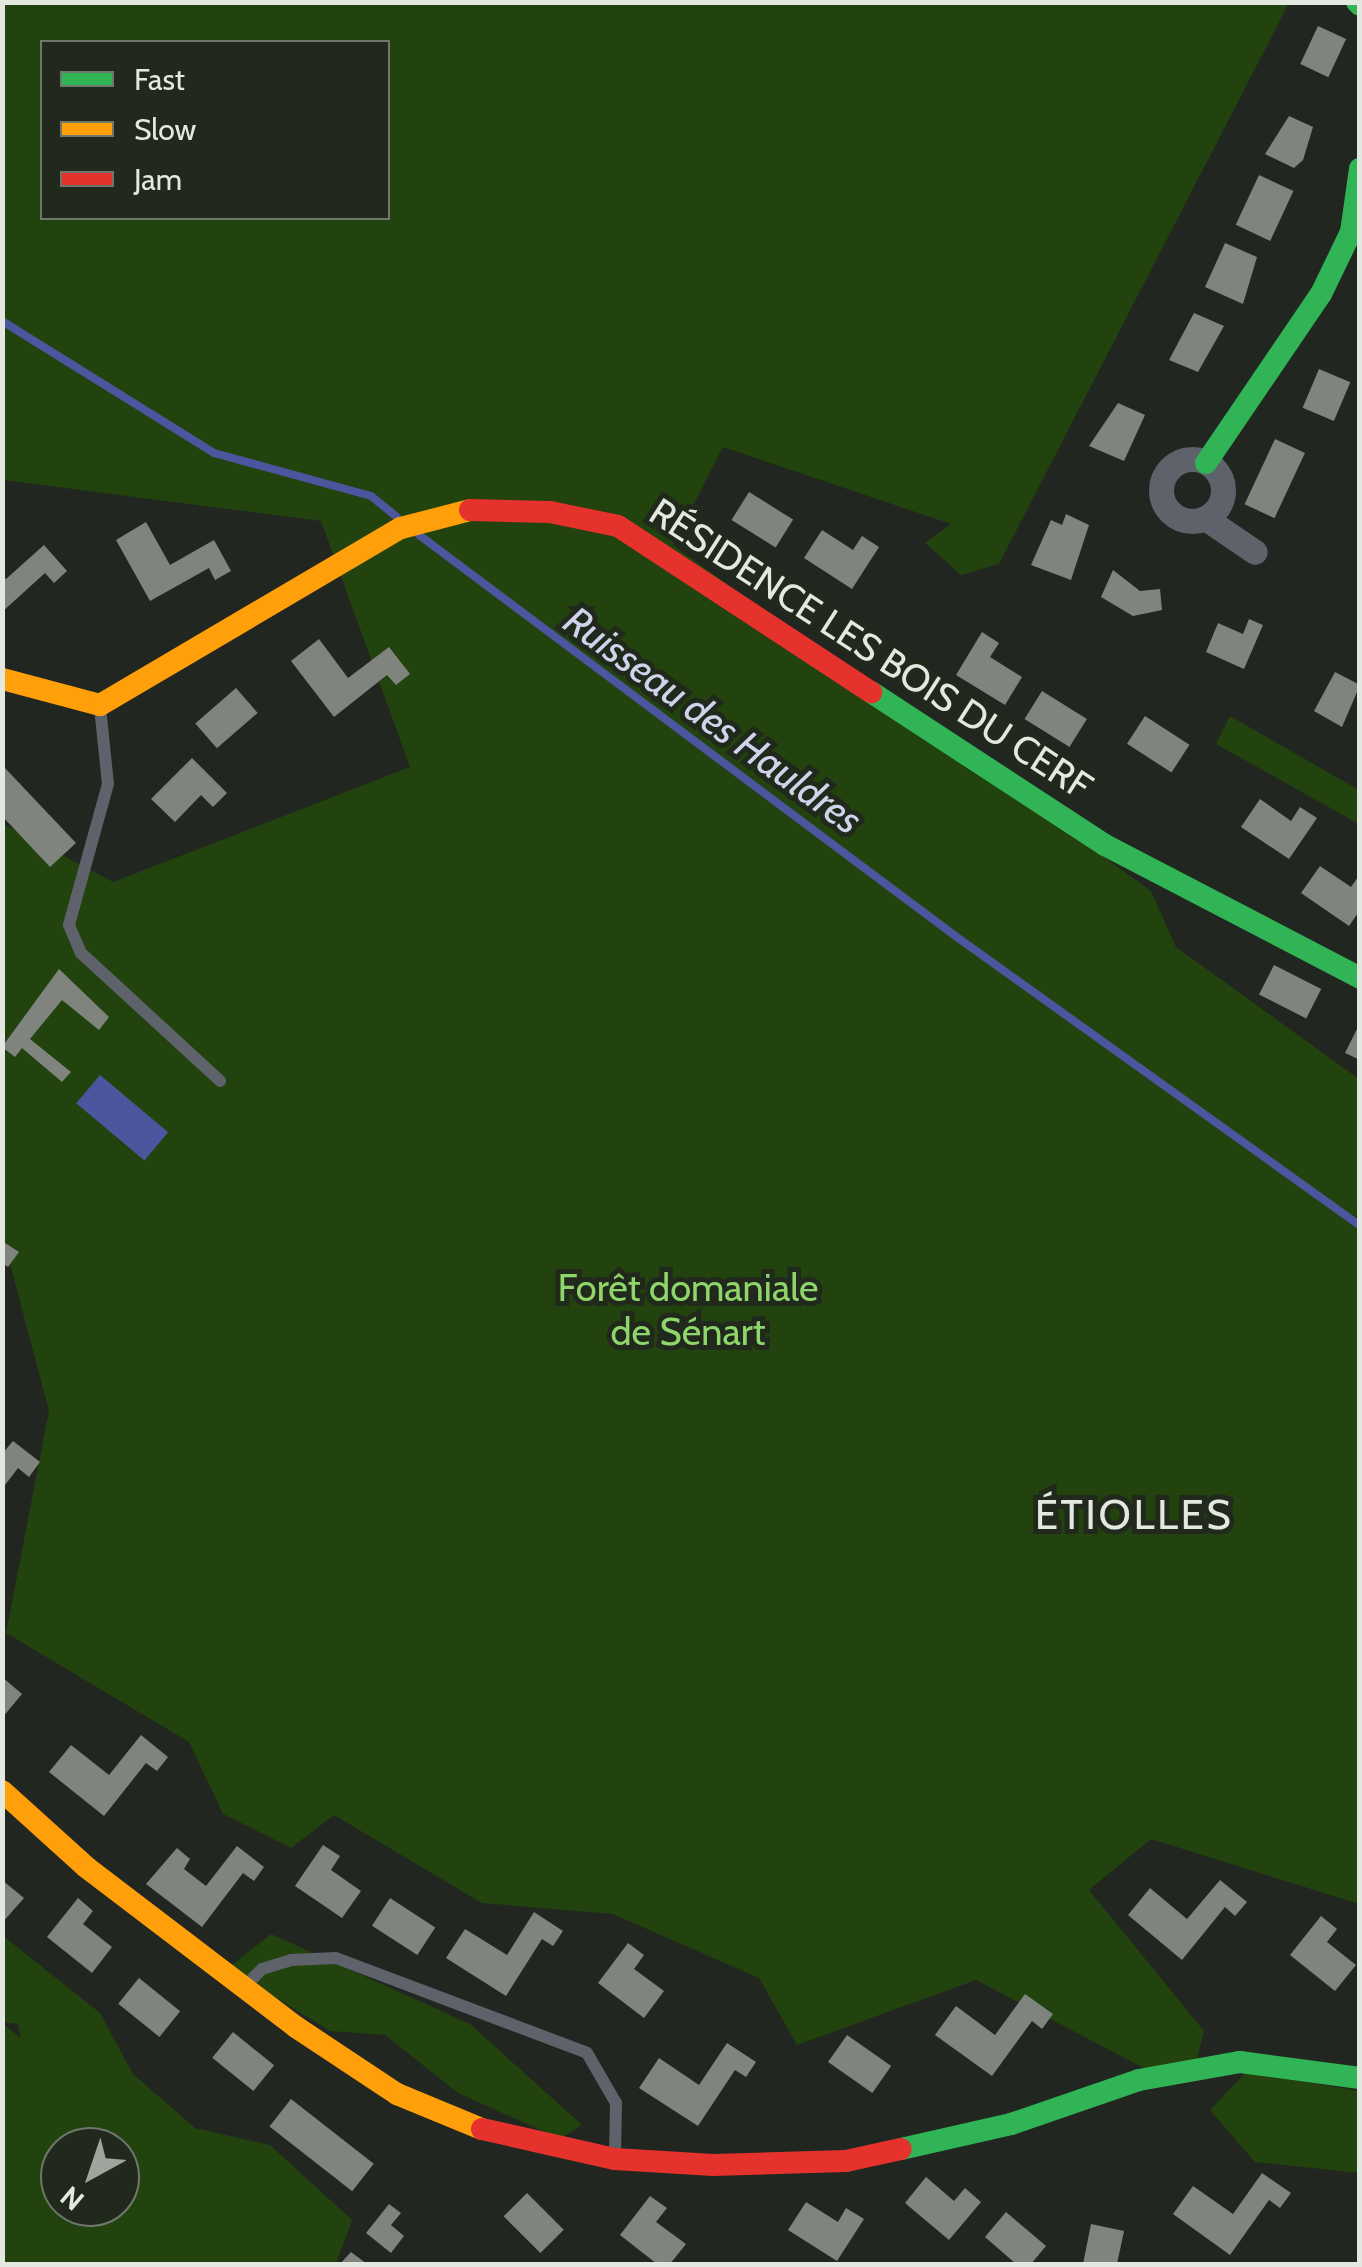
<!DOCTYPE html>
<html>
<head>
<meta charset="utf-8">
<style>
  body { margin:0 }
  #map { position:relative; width:1362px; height:2267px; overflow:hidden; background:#222620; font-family:Cabin,sans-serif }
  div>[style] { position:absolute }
  .green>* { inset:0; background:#22420e }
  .water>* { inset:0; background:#4c569f; transform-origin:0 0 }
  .stream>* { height:8px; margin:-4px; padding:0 4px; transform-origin:4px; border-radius:4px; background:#4c569f }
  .building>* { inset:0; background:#80847e; transform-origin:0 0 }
  .lane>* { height:12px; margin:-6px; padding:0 6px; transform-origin:6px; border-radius:6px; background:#5e626a }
  .street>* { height:25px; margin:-12.5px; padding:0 12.5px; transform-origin:12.5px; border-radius:12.5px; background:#5e626a }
  .street>.ring { margin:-12.5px; padding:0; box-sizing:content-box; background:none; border:25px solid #5e626a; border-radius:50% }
  .fast>* { height:22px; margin:-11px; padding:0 11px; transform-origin:11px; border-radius:11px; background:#30b455 }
  .slow>* { height:22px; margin:-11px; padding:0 11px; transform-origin:11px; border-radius:11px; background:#ff9f0a }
  .jam>* { height:22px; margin:-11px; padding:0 11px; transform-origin:11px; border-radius:11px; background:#e5322d }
  span { translate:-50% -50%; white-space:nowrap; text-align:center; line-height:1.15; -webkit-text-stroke:10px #21291d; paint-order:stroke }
  .street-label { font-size:38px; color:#e3e9e0 }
  .park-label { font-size:38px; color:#8fd66a }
  .water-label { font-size:40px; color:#cfd4eb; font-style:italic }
  .quarter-label { font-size:42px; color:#e3e9e0; letter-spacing:2.5px }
  .frame { position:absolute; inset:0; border:5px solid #e3e9e0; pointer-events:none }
  .legend { position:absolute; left:40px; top:40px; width:350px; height:180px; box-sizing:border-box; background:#21291d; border:2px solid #6f766b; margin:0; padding:12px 18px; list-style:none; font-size:30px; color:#e3e9e0 }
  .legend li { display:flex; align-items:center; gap:20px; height:50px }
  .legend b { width:50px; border:2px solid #6f766b }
  .north { position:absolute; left:40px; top:2127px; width:100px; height:100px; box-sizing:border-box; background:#21291d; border:2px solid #6f766b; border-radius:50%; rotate:220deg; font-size:28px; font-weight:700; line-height:40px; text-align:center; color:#e3e9e0 }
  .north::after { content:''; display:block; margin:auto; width:35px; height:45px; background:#9fa59d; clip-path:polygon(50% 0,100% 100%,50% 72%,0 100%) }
</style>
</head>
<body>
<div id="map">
  <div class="green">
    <i style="clip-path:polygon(evenodd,2px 3px,1289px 3px,999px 564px,961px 575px,925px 543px,951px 524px,723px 447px,673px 545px,1151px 891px,1176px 947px,1359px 1079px,1359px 1904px,1151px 1839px,1089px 1890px,1204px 2031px,1194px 2072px,1155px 2074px,976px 1980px,797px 2045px,759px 1978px,613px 1914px,482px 1903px,334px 1815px,291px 1848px,223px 1814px,189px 1742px,6px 1633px,49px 1411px,3px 1237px,3px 824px,113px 882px,410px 767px,321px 521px,3px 480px,2px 3px,42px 42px,388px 42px,388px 218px,42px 218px,42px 42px)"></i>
    <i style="clip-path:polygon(1230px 716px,1359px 790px,1359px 824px,1216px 744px)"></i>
    <i style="clip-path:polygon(271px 1934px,470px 2024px,582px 2125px,560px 2139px,458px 2093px,385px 2035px,330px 2031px,228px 1968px)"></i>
    <i style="clip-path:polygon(evenodd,2px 1935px,100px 2013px,133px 2074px,195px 2128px,270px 2145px,352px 2220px,336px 2264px,3px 2264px,3px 2024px,21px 2038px,18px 2024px,3px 2022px,2px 1935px,60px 2147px,120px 2147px,120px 2207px,60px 2207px,60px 2147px)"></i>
    <i style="clip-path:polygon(1246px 2072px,1359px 2091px,1359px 2173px,1255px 2162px,1210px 2110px)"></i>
  </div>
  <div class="water">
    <i style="left:100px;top:1075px;width:89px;height:37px;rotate:40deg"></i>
  </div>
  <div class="stream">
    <i style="left:2px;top:321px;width:250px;rotate:31.9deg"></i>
    <i style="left:214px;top:453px;width:163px;rotate:15.3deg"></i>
    <i style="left:371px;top:496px;width:33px;rotate:39deg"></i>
    <i style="left:419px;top:535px;width:668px;rotate:36.78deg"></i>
    <i style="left:954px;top:935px;width:500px;rotate:35.6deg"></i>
  </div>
  <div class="building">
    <i style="left:1318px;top:26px;width:31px;height:42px;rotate:25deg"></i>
    <i style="clip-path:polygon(1289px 116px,1313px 127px,1303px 160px,1294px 168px,1265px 154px)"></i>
    <i style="left:1259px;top:175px;width:38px;height:55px;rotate:25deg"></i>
    <i style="clip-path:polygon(1225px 243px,1257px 257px,1243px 304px,1205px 287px)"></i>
    <i style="clip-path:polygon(1194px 313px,1224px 326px,1198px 372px,1169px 360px)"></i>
    <i style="left:1319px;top:369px;width:34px;height:42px;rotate:23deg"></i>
    <i style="clip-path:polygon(1118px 403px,1145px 415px,1124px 461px,1089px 446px)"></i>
    <i style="left:1275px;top:439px;width:33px;height:72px;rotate:25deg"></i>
    <i style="left:749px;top:492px;width:52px;height:33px;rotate:32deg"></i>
    <i style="clip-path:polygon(1066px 514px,1089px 525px,1071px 580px,1031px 565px,1051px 520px,1062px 525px)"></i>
    <i style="clip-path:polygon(146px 522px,170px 565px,214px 540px,231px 571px,215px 580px,209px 568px,150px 601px,116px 540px)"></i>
    <i style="clip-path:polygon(822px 530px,853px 550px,862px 536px,879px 547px,852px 589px,804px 558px)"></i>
    <i style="clip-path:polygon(44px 545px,67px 571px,54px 583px,45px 573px,2px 612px,2px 575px,6px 579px)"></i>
    <i style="clip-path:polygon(1113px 570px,1140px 591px,1160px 589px,1162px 610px,1133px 616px,1101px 597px)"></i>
    <i style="clip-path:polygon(1249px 619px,1263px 625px,1244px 669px,1206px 652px,1218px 623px,1243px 634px)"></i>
    <i style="clip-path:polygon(982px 632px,999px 643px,990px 657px,1022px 677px,1005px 705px,956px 675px)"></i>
    <i style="clip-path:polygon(319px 639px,348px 678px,389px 647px,410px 674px,396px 685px,387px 675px,334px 717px,291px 661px)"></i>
    <i style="clip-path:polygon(1335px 672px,1360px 685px,1342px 727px,1314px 711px)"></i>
    <i style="left:236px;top:688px;width:33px;height:54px;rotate:49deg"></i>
    <i style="left:1042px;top:691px;width:53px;height:33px;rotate:32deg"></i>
    <i style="left:1145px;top:716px;width:53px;height:33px;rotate:33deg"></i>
    <i style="clip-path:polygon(192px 758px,227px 793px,213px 807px,201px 795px,175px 822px,151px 799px)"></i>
    <i style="clip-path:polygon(4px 767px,76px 843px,50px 867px,2px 816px)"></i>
    <i style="clip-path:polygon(1260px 799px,1291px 821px,1300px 807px,1317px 818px,1289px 859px,1241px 827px)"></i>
    <i style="clip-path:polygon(1320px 866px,1351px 887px,1360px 874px,1360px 910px,1349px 926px,1301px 893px)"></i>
    <i style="left:1274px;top:965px;width:53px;height:33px;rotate:27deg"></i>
    <i style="clip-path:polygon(59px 969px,109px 1017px,99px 1030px,62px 1000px,30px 1039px,71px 1072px,62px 1082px,22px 1048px,15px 1057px,2px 1047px)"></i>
    <i style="clip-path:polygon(1360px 1023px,1360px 1060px,1345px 1053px)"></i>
    <i style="clip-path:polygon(2px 1241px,19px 1252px,8px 1267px,2px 1263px)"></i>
    <i style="clip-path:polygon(13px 1441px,40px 1462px,29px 1477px,18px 1468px,2px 1489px,2px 1454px)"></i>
    <i style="clip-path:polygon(2px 1677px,22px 1694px,2px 1718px)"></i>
    <i style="clip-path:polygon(141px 1735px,168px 1757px,157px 1771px,146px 1763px,104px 1816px,49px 1772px,71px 1745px,109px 1775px)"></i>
    <i style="clip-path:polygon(323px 1845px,340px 1856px,331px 1870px,361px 1891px,342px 1918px,295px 1886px)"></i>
    <i style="clip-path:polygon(237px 1846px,264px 1867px,254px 1881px,243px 1873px,202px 1927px,146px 1884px,177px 1848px,190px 1859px,184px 1869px,206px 1886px)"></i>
    <i style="clip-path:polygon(2px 1880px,24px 1898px,2px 1923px)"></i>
    <i style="clip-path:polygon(1220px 1880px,1247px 1902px,1235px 1916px,1225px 1907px,1182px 1960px,1128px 1915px,1150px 1888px,1187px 1919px)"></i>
    <i style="clip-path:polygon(78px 1898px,93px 1911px,83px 1924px,112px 1947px,92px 1973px,47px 1937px)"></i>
    <i style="left:390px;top:1898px;width:54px;height:33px;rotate:33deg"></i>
    <i style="clip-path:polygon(534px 1912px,563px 1931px,553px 1946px,542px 1939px,506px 1996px,446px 1958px,465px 1929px,507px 1955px)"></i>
    <i style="clip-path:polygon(1321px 1916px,1337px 1929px,1327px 1942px,1356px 1965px,1335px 1991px,1290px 1955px)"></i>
    <i style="clip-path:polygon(628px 1943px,644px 1955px,634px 1969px,664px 1991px,644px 2018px,598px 1983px)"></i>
    <i style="left:139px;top:1978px;width:53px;height:33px;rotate:39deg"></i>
    <i style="clip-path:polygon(1025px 1994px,1053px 2014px,1042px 2029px,1032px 2021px,992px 2076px,935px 2035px,956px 2006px,995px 2035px)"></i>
    <i style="left:233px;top:2032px;width:53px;height:33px;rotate:39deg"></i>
    <i style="left:847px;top:2035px;width:54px;height:33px;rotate:35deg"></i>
    <i style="clip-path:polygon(727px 2043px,756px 2062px,746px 2077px,735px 2070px,698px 2126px,639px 2088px,659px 2058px,699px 2085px)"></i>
    <i style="left:291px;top:2099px;width:105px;height:35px;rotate:38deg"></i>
    <i style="clip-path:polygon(1262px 2173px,1291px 2193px,1280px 2208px,1269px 2200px,1230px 2255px,1173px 2214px,1193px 2186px,1233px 2214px)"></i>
    <i style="clip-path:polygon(926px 2177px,954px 2201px,965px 2188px,981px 2202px,949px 2240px,905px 2203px)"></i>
    <i style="left:527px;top:2193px;width:52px;height:33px;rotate:45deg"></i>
    <i style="clip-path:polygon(650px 2196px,667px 2208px,656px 2222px,686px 2244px,670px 2264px,657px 2264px,620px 2235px)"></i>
    <i style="clip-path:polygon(806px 2202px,838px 2222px,846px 2208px,864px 2219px,837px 2261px,788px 2230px)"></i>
    <i style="clip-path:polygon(389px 2204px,401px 2213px,391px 2225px,404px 2236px,391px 2253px,366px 2233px)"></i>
    <i style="clip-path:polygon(1006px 2212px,1046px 2246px,1031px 2264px,1016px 2264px,985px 2237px)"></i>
    <i style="clip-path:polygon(1091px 2224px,1124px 2231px,1117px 2264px,1083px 2264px)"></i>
    <i style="clip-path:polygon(351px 2252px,367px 2264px,340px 2264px)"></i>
  </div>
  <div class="lane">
    <i style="left:100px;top:707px;width:77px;rotate:84.1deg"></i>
    <i style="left:108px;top:784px;width:146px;rotate:105.5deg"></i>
    <i style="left:69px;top:925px;width:30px;rotate:67deg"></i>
    <i style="left:81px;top:953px;width:189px;rotate:42.6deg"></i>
    <i style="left:245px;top:1986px;width:24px;rotate:-45deg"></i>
    <i style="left:262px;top:1969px;width:30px;rotate:-17deg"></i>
    <i style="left:291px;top:1960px;width:45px;rotate:-2.5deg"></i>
    <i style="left:336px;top:1958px;width:268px;rotate:20.7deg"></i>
    <i style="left:587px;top:2053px;width:58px;rotate:59.9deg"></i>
    <i style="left:616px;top:2103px;width:53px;rotate:91.1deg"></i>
  </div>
  <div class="street">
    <i class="ring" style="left:1161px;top:459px;width:37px;height:37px"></i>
    <i style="left:1205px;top:518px;width:60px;rotate:34.2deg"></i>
  </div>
  <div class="fast">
    <i style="left:1357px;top:2px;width:4px;rotate:45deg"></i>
    <i style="left:1206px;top:463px;width:204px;rotate:-55.8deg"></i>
    <i style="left:1321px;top:294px;width:69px;rotate:-64.2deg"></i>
    <i style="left:1351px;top:232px;width:64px;rotate:-81.9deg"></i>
    <i style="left:871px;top:692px;width:280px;rotate:33.2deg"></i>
    <i style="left:1105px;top:845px;width:288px;rotate:27.5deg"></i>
    <i style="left:901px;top:2149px;width:113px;rotate:-12.8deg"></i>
    <i style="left:1011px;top:2124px;width:135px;rotate:-19deg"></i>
    <i style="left:1139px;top:2080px;width:103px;rotate:-10.1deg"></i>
    <i style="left:1240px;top:2062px;width:121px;rotate:7.6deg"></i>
  </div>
  <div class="slow">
    <i style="left:2px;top:679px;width:101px;rotate:14.9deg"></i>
    <i style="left:100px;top:705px;width:349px;rotate:-30.5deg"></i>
    <i style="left:401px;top:528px;width:71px;rotate:-14.6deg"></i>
    <i style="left:2px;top:1791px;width:113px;rotate:42.1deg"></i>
    <i style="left:86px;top:1867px;width:264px;rotate:37.3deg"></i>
    <i style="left:296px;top:2027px;width:121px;rotate:33.6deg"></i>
    <i style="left:397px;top:2094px;width:92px;rotate:22.4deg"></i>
  </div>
  <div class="jam">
    <i style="left:470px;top:510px;width:80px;rotate:1.4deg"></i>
    <i style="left:550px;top:512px;width:69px;rotate:11.6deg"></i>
    <i style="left:618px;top:526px;width:303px;rotate:33.3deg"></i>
    <i style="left:482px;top:2129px;width:136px;rotate:12.7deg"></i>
    <i style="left:615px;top:2159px;width:98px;rotate:3.5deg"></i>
    <i style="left:713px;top:2165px;width:133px;rotate:-1.7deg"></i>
    <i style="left:846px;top:2161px;width:56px;rotate:-12.3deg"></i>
  </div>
  <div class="street-label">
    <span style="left:871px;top:649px;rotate:33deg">RÉSIDENCE LES BOIS DU CERF</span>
  </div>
  <div class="park-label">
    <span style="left:688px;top:1310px">Forêt domaniale<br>de Sénart</span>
  </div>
  <div class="water-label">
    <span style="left:713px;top:720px;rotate:36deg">Ruisseau des Hauldres</span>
  </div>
  <div class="quarter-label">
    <span style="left:1134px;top:1514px">ÉTIOLLES</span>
  </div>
  <div class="frame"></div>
  <ul class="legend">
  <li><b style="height:12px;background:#30b455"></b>Fast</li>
  <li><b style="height:12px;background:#ff9f0a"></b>Slow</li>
  <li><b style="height:12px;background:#e5322d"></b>Jam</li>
  </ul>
  <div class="north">N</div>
</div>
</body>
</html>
